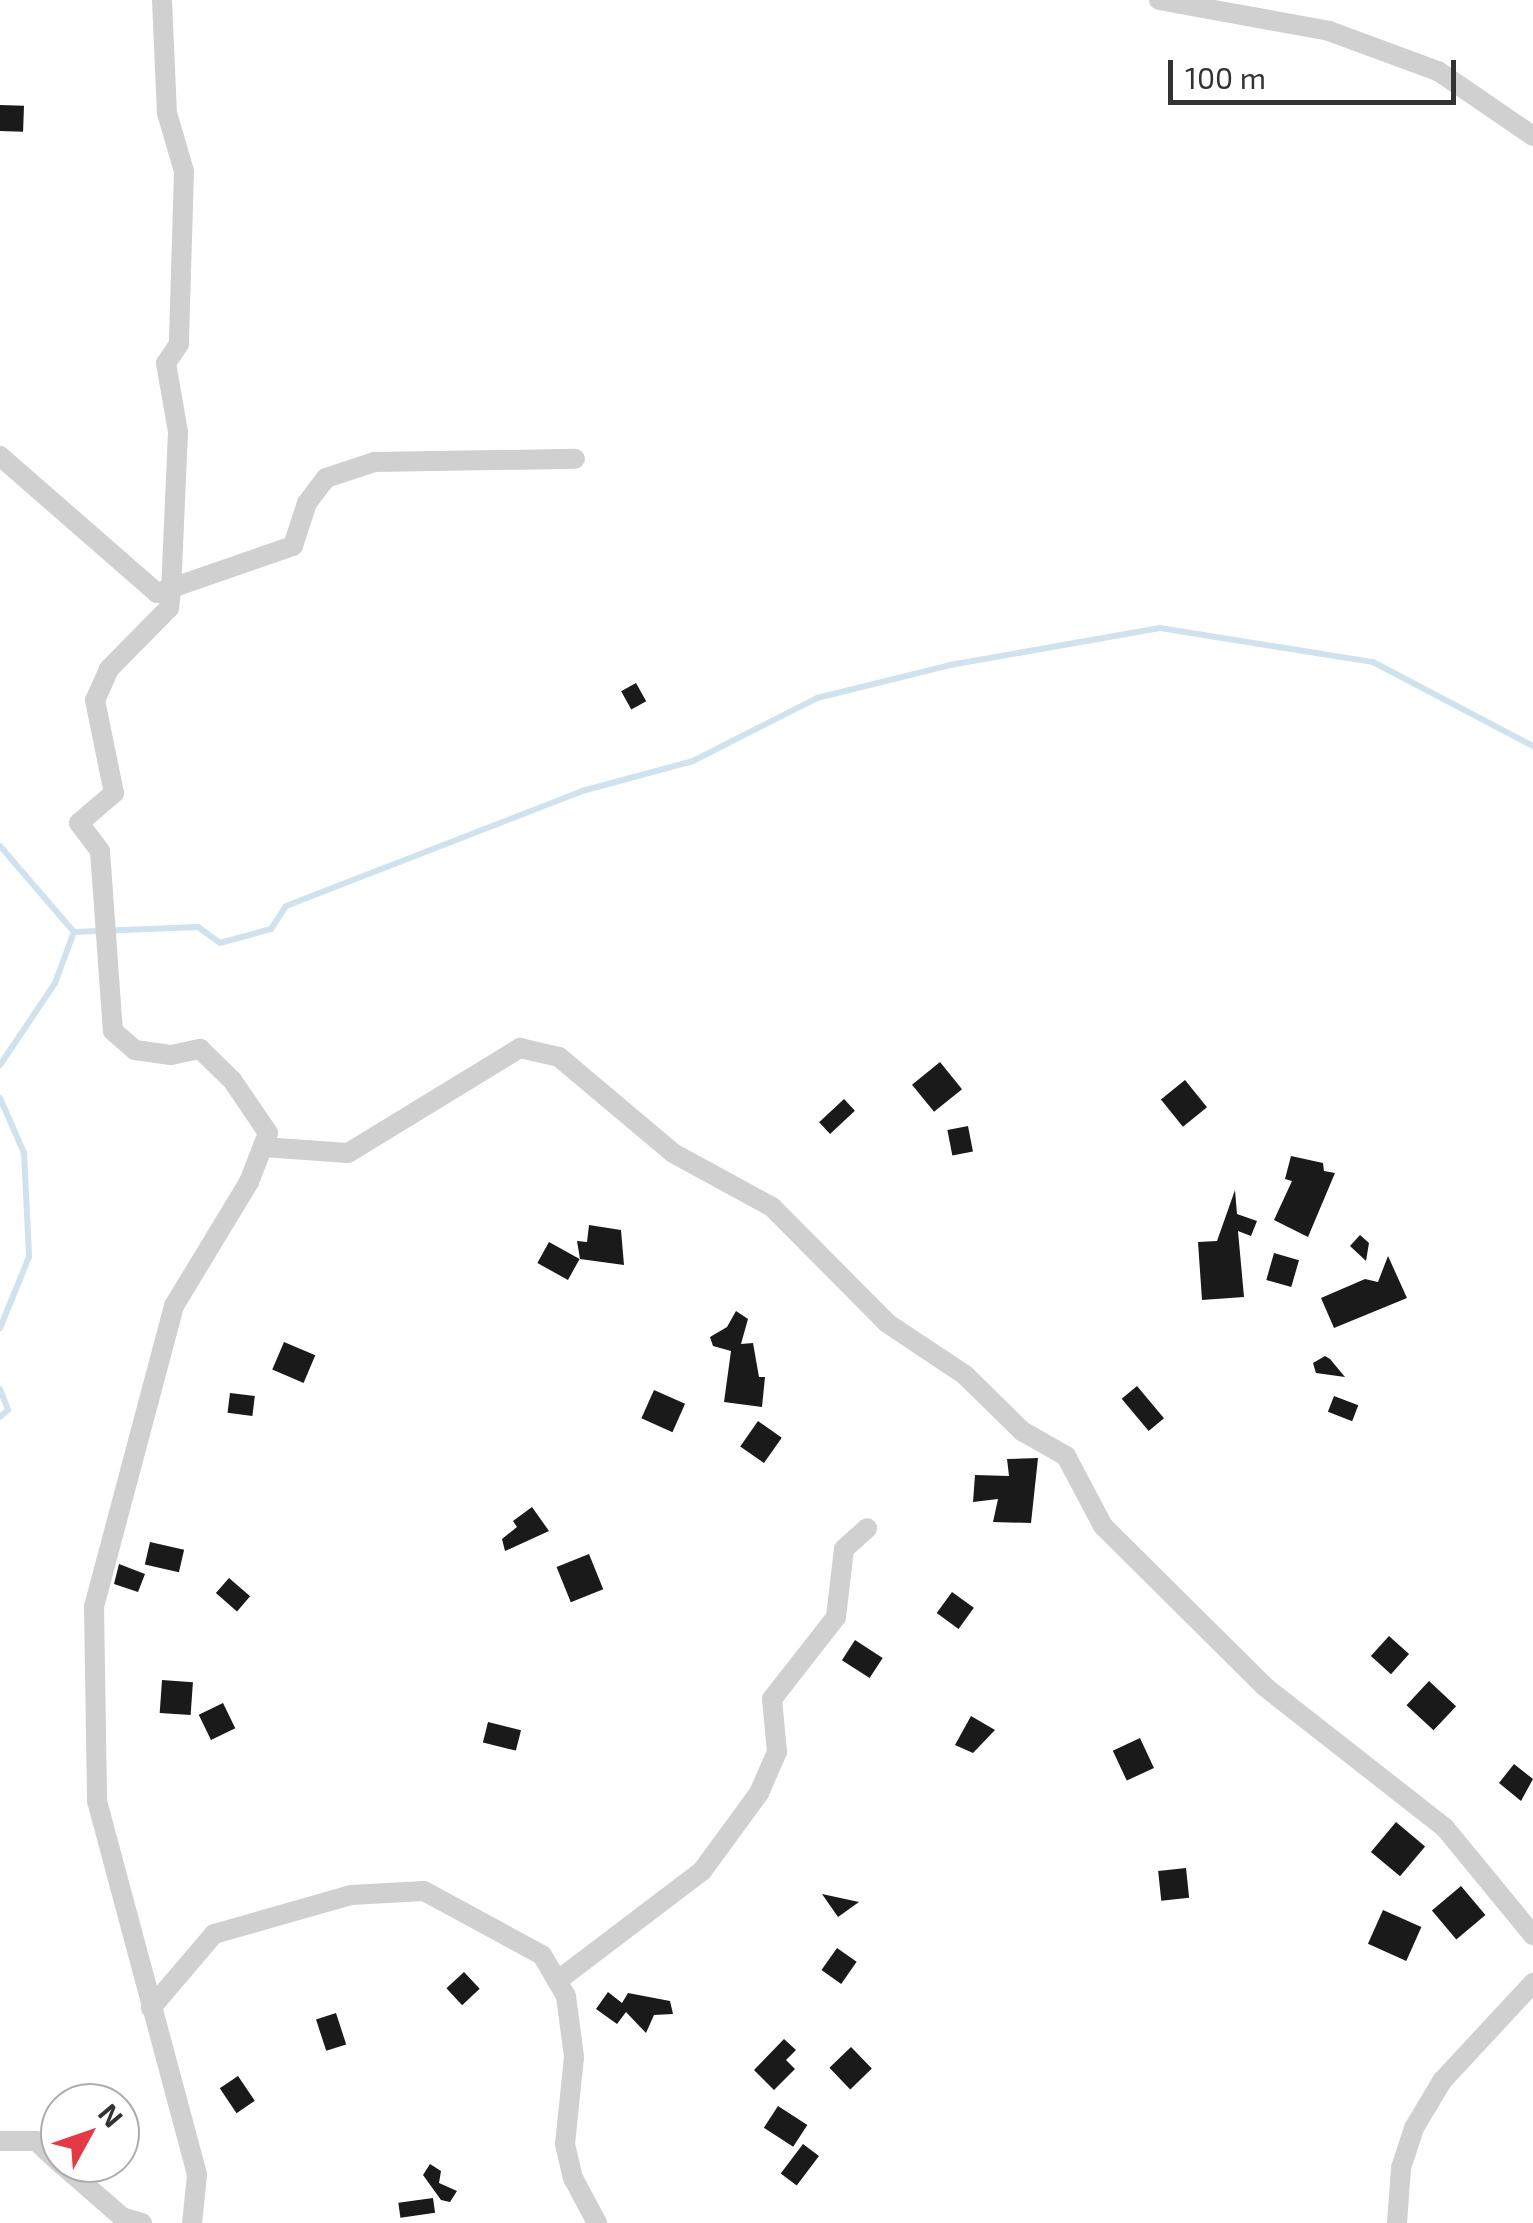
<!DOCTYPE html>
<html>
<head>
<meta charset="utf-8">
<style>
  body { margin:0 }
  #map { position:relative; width:1533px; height:2223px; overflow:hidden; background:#fff; font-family:"Exo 2",sans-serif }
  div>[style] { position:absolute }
  .stream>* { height:6px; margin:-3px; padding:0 3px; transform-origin:3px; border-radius:3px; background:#cfe2ee }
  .building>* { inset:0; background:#1a1a1a; transform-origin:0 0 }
  .minor>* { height:20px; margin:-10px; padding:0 10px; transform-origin:10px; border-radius:10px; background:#d0d0d0 }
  span { translate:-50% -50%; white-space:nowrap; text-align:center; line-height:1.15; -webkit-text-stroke:10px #fff; paint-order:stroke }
  .north { position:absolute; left:40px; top:2083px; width:100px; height:100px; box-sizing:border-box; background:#fff; border:2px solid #adadad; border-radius:50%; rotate:50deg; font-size:28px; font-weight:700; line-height:40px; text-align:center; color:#333 }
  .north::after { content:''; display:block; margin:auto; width:35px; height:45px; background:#e63946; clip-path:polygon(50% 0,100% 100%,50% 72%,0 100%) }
  .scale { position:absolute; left:1168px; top:60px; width:288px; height:45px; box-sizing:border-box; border:5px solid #333; border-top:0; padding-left:12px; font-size:30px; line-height:35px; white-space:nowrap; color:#333; -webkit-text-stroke:8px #fff; paint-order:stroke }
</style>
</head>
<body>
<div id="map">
  <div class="stream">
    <i style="left:0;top:846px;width:113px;rotate:49.3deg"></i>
    <i style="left:0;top:1065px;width:99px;rotate:-56.1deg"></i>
    <i style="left:55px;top:983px;width:54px;rotate:-69.6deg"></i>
    <i style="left:74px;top:932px;width:124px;rotate:-2.3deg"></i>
    <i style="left:198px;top:927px;width:27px;rotate:36deg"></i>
    <i style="left:220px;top:943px;width:53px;rotate:-15.4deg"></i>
    <i style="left:271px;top:929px;width:27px;rotate:-57deg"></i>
    <i style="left:286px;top:906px;width:318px;rotate:-21.2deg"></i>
    <i style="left:582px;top:791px;width:115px;rotate:-15.1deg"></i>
    <i style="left:693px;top:761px;width:139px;rotate:-26.9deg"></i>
    <i style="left:817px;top:698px;width:137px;rotate:-13.9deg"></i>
    <i style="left:950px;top:665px;width:213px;rotate:-10deg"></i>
    <i style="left:1160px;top:628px;width:216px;rotate:9.1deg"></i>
    <i style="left:1373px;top:662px;width:181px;rotate:27.7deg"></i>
    <i style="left:0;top:1098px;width:60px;rotate:66.4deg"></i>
    <i style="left:24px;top:1153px;width:104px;rotate:87.2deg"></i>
    <i style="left:29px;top:1257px;width:77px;rotate:112.2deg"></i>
    <i style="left:0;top:1389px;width:22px;rotate:69deg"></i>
    <i style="left:8px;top:1410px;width:11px;rotate:139deg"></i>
  </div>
  <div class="building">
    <i style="left:0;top:105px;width:24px;height:26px;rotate:2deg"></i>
    <i style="left:636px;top:683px;width:21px;height:17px;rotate:61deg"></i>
    <i style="left:940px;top:1062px;width:35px;height:36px;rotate:51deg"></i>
    <i style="left:1185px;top:1080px;width:35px;height:31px;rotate:51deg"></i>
    <i style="left:844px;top:1099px;width:16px;height:34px;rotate:47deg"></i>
    <i style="left:968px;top:1126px;width:26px;height:21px;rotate:79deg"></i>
    <i style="clip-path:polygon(1291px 1156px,1323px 1163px,1324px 1171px,1335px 1173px,1308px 1237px,1274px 1220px,1292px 1181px,1285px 1179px)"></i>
    <i style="clip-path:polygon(1235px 1190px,1237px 1214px,1257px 1221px,1251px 1236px,1238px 1231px,1244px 1297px,1202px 1300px,1198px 1242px,1217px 1241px)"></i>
    <i style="clip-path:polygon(589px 1225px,621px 1230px,624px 1265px,580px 1259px,577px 1241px,587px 1242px)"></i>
    <i style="clip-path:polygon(1360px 1235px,1369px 1243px,1366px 1261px,1350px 1246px)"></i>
    <i style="left:549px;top:1242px;width:35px;height:24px;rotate:29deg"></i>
    <i style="left:1274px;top:1253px;width:26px;height:28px;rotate:16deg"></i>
    <i style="clip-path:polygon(1388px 1256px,1407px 1298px,1334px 1328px,1321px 1298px,1365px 1279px,1378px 1282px)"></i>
    <i style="clip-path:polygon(736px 1311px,748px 1319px,741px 1344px,753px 1343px,759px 1377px,765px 1377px,762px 1407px,724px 1402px,731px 1351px,713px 1346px,710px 1337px,727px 1327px)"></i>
    <i style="left:284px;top:1342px;width:34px;height:30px;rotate:23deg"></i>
    <i style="clip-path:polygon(1325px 1356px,1330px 1359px,1345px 1377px,1316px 1373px,1313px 1363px)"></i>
    <i style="left:1137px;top:1386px;width:42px;height:20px;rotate:50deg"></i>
    <i style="left:654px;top:1390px;width:34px;height:31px;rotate:24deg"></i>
    <i style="left:230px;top:1393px;width:25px;height:20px;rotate:7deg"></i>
    <i style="left:1334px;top:1396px;width:26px;height:17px;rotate:21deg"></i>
    <i style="left:758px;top:1421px;width:29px;height:31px;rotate:35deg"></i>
    <i style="clip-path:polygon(1038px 1458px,1031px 1523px,993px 1522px,998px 1499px,973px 1502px,975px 1475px,1009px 1476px,1007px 1459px)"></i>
    <i style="clip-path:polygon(532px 1507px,549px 1531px,505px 1551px,502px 1539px,517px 1527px,513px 1521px)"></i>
    <i style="left:150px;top:1542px;width:35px;height:23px;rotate:13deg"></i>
    <i style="left:589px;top:1554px;width:38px;height:35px;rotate:68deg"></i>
    <i style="clip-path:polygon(119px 1564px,145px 1574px,138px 1592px,114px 1584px)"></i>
    <i style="left:229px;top:1578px;width:28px;height:20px;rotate:41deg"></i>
    <i style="left:952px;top:1592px;width:27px;height:26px;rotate:36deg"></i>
    <i style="left:1389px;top:1636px;width:27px;height:27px;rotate:42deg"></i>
    <i style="left:855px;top:1640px;width:33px;height:24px;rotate:33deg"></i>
    <i style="left:162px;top:1680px;width:31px;height:33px;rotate:4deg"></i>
    <i style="left:1429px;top:1681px;width:37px;height:33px;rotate:43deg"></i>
    <i style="left:223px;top:1703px;width:28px;height:27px;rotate:64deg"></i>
    <i style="clip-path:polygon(971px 1716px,995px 1730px,973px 1753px,955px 1745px)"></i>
    <i style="left:488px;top:1722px;width:34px;height:21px;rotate:14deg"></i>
    <i style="left:1140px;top:1738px;width:33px;height:30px;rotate:65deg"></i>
    <i style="clip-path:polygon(1514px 1764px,1533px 1779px,1521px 1801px,1499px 1783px)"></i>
    <i style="left:1396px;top:1822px;width:38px;height:39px;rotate:40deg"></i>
    <i style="left:1186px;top:1868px;width:30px;height:28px;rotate:84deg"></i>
    <i style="left:1461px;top:1886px;width:38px;height:38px;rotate:50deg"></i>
    <i style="clip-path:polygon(822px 1894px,859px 1902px,838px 1917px)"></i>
    <i style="left:1383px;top:1910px;width:42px;height:37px;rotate:24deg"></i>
    <i style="left:837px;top:1948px;width:24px;height:27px;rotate:35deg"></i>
    <i style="left:464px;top:1972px;width:23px;height:24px;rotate:47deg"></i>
    <i style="clip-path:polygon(608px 1992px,622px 2003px,628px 1993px,670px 2001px,673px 2014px,654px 2015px,646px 2033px,626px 2012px,617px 2024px,596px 2009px)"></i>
    <i style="left:336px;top:2013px;width:33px;height:21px;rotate:72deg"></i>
    <i style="clip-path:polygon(784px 2039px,796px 2050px,786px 2060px,795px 2069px,774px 2090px,754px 2070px)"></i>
    <i style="left:851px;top:2047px;width:30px;height:30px;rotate:46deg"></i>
    <i style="left:238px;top:2076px;width:30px;height:22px;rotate:56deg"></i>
    <i style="left:778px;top:2106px;width:35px;height:26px;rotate:33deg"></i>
    <i style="left:803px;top:2144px;width:20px;height:37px;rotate:37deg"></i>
    <i style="clip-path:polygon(430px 2164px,441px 2171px,439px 2183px,457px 2191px,450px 2202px,441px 2200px,423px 2175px)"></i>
    <i style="left:433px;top:2198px;width:15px;height:35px;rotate:82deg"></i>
  </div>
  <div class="minor">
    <i style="left:162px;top:0;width:113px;rotate:87.5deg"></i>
    <i style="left:167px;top:113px;width:60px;rotate:73.7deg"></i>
    <i style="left:184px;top:171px;width:173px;rotate:91.7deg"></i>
    <i style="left:179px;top:344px;width:23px;rotate:124deg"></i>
    <i style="left:166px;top:363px;width:70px;rotate:80.1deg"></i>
    <i style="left:178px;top:432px;width:158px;rotate:92.5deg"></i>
    <i style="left:171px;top:590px;width:18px;rotate:96deg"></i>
    <i style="left:169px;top:608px;width:86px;rotate:134.5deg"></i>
    <i style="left:109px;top:669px;width:34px;rotate:114deg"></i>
    <i style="left:95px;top:700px;width:95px;rotate:78.5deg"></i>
    <i style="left:114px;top:793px;width:46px;rotate:139.4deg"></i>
    <i style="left:79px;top:823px;width:35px;rotate:53deg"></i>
    <i style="left:100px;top:851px;width:180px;rotate:85.9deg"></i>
    <i style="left:113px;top:1031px;width:29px;rotate:41deg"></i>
    <i style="left:135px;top:1050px;width:36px;rotate:8deg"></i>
    <i style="left:171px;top:1055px;width:30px;rotate:-12deg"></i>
    <i style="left:200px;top:1049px;width:45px;rotate:44.1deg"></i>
    <i style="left:232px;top:1080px;width:64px;rotate:55.8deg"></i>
    <i style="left:268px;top:1133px;width:53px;rotate:111.2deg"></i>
    <i style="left:249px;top:1182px;width:145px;rotate:121.2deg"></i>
    <i style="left:174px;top:1306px;width:310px;rotate:104.9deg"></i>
    <i style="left:94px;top:1606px;width:195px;rotate:89.1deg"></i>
    <i style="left:97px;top:1801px;width:387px;rotate:75deg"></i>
    <i style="left:197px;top:2175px;width:48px;rotate:95.9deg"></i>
    <i style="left:1159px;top:0;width:173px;rotate:10.3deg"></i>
    <i style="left:1329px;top:31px;width:116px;rotate:20.2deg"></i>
    <i style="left:1438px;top:71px;width:115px;rotate:34.4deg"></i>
    <i style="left:0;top:456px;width:208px;rotate:41.1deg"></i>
    <i style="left:157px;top:593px;width:144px;rotate:-19.1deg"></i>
    <i style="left:293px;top:546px;width:45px;rotate:-72deg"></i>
    <i style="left:307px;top:503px;width:31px;rotate:-53deg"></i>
    <i style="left:326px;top:478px;width:51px;rotate:-18.4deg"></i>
    <i style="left:374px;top:462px;width:201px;rotate:-0.9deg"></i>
    <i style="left:263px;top:1147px;width:85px;rotate:4deg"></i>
    <i style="left:348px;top:1153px;width:202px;rotate:-31.4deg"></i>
    <i style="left:520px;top:1048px;width:40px;rotate:13deg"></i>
    <i style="left:559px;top:1057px;width:149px;rotate:40.1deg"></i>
    <i style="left:673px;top:1153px;width:113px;rotate:28.6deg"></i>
    <i style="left:772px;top:1207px;width:163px;rotate:45.2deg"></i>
    <i style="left:887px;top:1323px;width:94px;rotate:33.7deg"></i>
    <i style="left:965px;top:1375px;width:80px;rotate:44.5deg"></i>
    <i style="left:1022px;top:1431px;width:51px;rotate:29.6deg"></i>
    <i style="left:1066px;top:1456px;width:79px;rotate:62.1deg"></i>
    <i style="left:1103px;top:1526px;width:227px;rotate:44.8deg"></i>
    <i style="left:1264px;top:1686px;width:230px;rotate:38.1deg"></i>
    <i style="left:1445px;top:1828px;width:139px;rotate:50.6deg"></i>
    <i style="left:557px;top:1981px;width:182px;rotate:-37.2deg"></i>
    <i style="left:702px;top:1871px;width:97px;rotate:-53.8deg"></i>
    <i style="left:759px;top:1793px;width:45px;rotate:-66.3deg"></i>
    <i style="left:777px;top:1752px;width:53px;rotate:-95.4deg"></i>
    <i style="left:772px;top:1699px;width:104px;rotate:-52deg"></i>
    <i style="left:836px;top:1617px;width:68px;rotate:-83.3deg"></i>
    <i style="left:844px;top:1549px;width:31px;rotate:-42deg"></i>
    <i style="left:151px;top:2008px;width:97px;rotate:-49.6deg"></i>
    <i style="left:214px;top:1934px;width:142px;rotate:-15.9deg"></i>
    <i style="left:351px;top:1895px;width:73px;rotate:-3.1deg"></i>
    <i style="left:424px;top:1891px;width:134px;rotate:28.5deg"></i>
    <i style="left:542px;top:1955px;width:48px;rotate:59.7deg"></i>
    <i style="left:566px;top:1996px;width:62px;rotate:82.5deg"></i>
    <i style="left:574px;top:2057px;width:87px;rotate:95.9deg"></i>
    <i style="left:565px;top:2144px;width:35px;rotate:77deg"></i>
    <i style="left:573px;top:2178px;width:51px;rotate:61.9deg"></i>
    <i style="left:0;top:2141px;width:36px"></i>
    <i style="left:36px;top:2141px;width:33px;rotate:43deg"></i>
    <i style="left:60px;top:2163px;width:82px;rotate:41.1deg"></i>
    <i style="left:122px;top:2217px;width:21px;rotate:17deg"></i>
    <i style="left:1397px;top:2223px;width:55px;rotate:-85.8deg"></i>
    <i style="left:1401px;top:2168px;width:42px;rotate:-72deg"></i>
    <i style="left:1414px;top:2128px;width:55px;rotate:-59.2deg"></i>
    <i style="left:1442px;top:2081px;width:134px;rotate:-47.1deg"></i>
  </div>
  <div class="north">N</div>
  <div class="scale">100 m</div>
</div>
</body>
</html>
